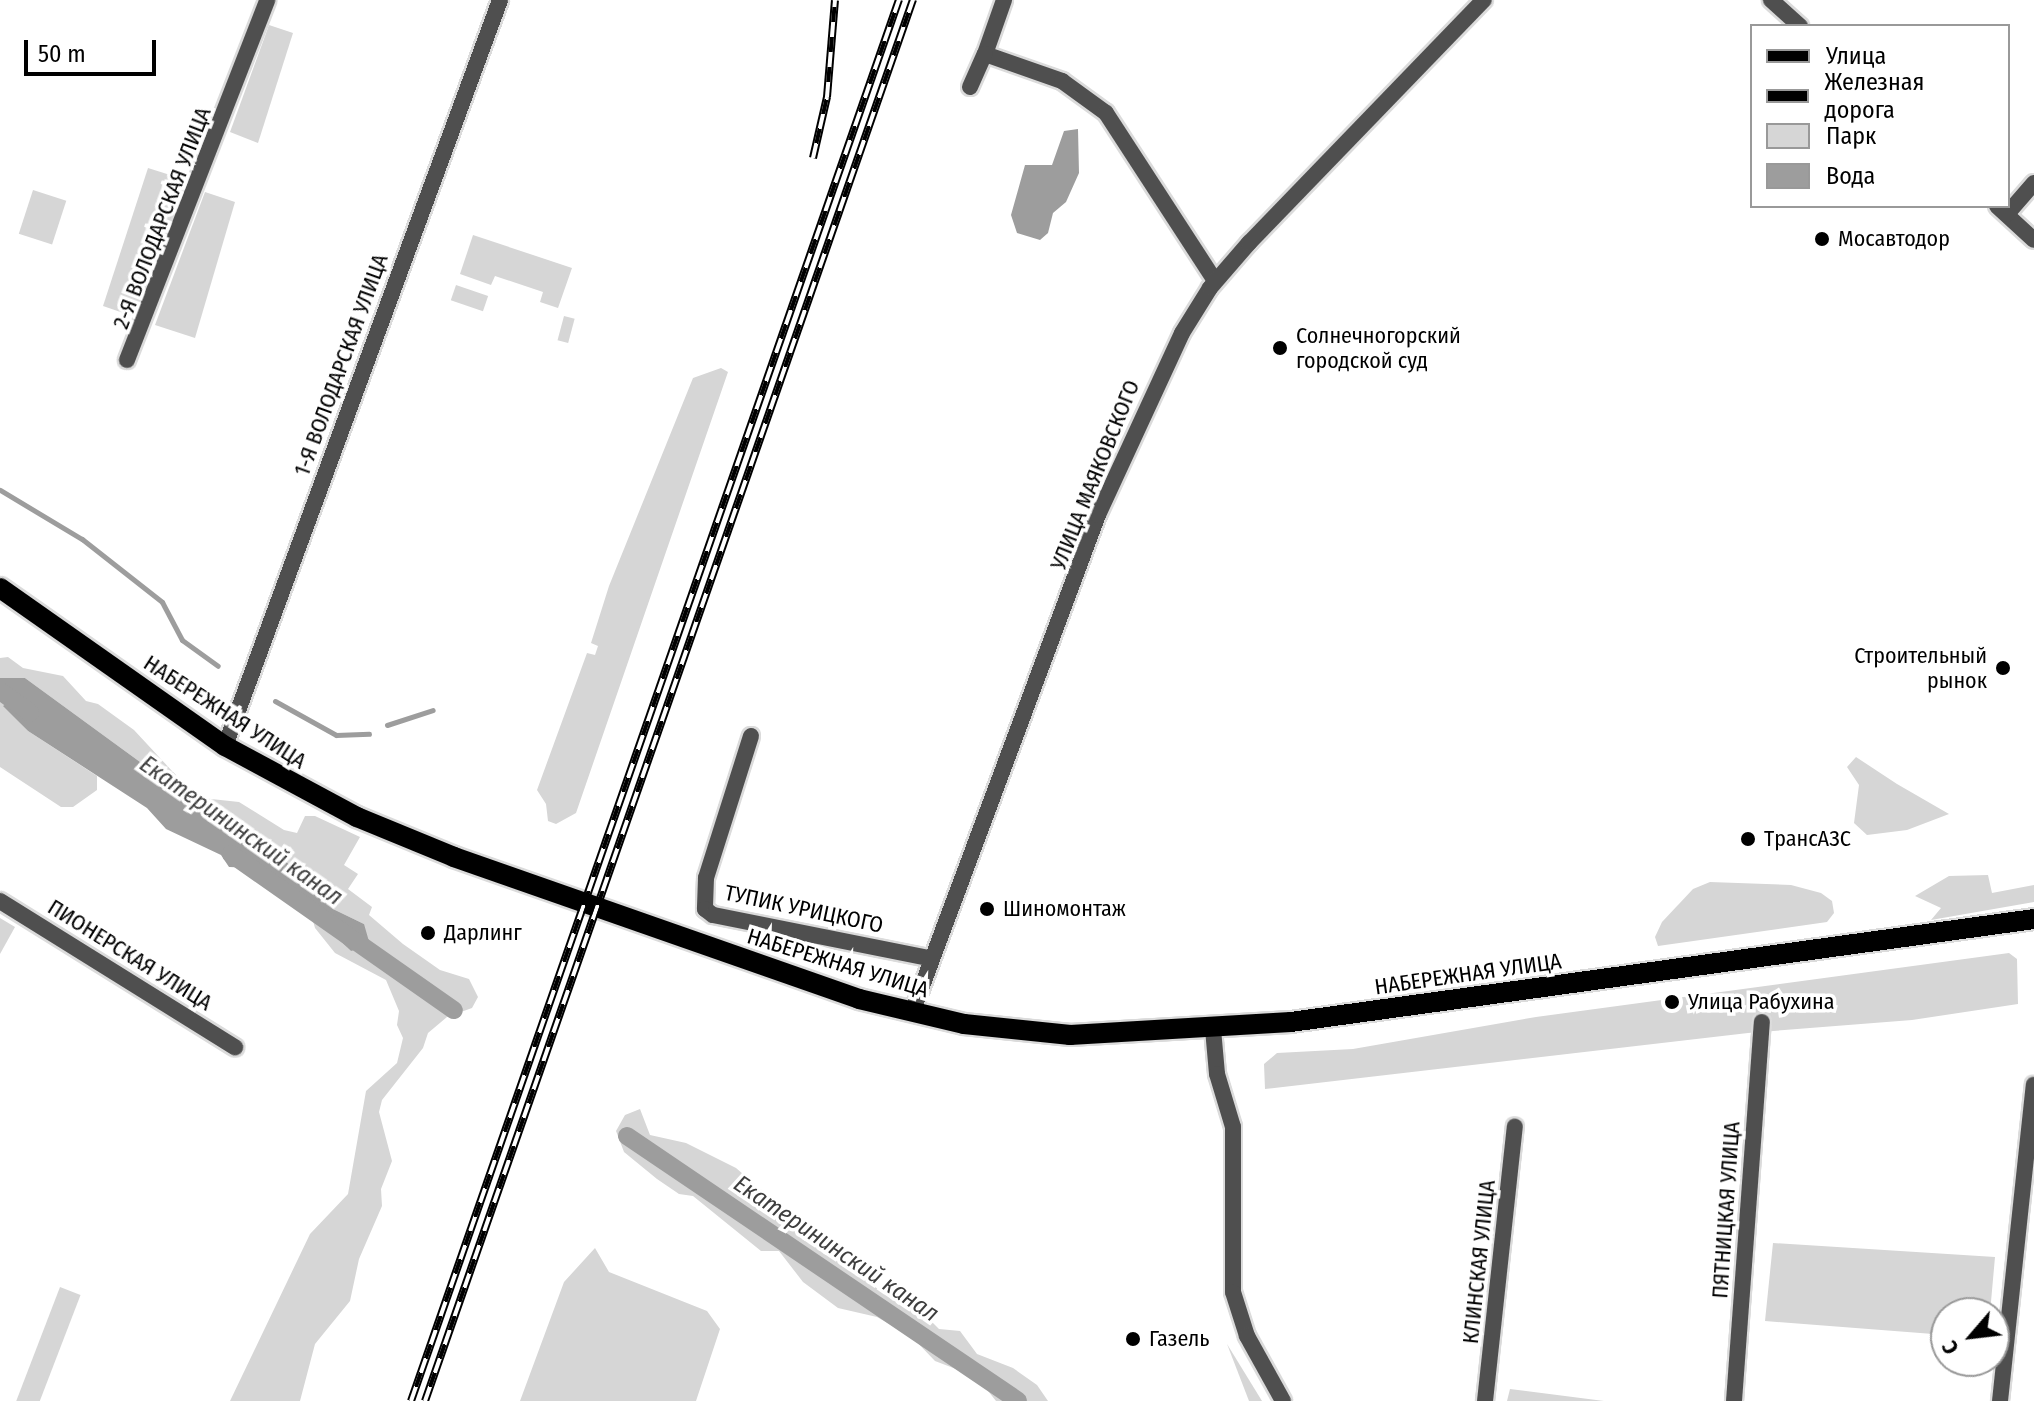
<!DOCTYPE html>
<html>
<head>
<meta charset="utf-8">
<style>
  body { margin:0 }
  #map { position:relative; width:2034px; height:1401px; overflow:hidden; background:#fff; font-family:"Fira Sans Condensed",sans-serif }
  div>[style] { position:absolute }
  .green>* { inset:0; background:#d6d6d6; transform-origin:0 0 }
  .water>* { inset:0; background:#9d9d9d }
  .stream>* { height:5px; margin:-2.5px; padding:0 2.5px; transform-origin:2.5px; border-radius:2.5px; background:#9d9d9d }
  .canal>* { height:18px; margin:-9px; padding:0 9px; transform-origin:9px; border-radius:9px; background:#9d9d9d }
  .roads { filter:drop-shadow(2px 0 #dbdbdb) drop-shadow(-2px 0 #dbdbdb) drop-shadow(0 2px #dbdbdb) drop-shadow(0 -2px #dbdbdb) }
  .minor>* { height:16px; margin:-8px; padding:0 8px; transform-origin:8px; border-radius:8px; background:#4f4f4f }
  .major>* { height:20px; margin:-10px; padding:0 10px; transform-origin:10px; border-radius:10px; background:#000 }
  .rail>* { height:8px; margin-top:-4px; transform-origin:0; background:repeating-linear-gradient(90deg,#fff 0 15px,#000 0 30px); box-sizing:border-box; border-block:2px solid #000 }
  .dots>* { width:22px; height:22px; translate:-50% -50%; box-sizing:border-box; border:4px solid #fff; border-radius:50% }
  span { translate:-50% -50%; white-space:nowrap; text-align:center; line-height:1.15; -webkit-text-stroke:7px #fff; paint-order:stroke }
  .street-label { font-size:22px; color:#000 }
  .poi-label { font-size:22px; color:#000 }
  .left { translate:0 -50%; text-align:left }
  .right { translate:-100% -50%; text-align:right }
  .water-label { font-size:24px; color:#3e3e3e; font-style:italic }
  .legend { position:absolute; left:1750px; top:24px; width:260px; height:184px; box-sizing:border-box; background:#fff; border:2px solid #999; margin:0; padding:10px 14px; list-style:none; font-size:24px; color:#000 }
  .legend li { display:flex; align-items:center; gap:16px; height:40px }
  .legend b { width:40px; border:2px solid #999 }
  .north { position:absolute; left:1930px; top:1297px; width:80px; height:80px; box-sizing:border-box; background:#fff; border:2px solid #999; border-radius:50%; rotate:242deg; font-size:22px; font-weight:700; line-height:32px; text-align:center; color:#000 }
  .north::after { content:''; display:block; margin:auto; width:28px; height:36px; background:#000; clip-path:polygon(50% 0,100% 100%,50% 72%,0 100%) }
  .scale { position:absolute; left:24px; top:40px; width:132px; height:36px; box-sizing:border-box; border:4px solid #000; border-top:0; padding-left:10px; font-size:24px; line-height:28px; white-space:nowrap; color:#000; -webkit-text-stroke:6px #fff; paint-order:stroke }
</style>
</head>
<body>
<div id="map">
  <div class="green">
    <i style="clip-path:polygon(269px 25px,293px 33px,258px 143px,230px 132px)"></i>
    <i style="clip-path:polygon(148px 168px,186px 180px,135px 317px,103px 306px)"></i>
    <i style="left:33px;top:190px;width:35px;height:46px;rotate:18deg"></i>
    <i style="clip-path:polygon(205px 192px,235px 202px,195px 338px,155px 325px)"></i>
    <i style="clip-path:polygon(473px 235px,572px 268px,558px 308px,540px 302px,543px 292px,495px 276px,491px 285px,460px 274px)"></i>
    <i style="left:456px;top:285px;width:34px;height:16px;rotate:19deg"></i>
    <i style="left:564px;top:316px;width:11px;height:25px;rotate:15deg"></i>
    <i style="clip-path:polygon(721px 368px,728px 372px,576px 813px,556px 824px,548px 821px,546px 804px,537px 790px,587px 653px,595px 655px,598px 646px,591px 643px,609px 586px,693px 378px)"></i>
    <i style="clip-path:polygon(8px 657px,23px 668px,63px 676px,86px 701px,98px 704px,134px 730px,173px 772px,151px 770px,25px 678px,0 679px,0 658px)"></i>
    <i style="clip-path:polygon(0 686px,12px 691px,12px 700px,4px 706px,28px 731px,97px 776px,97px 790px,73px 807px,61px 807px,0 767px)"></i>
    <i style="clip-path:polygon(1856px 757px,1897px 784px,1949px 814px,1907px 830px,1867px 835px,1854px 823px,1859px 785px,1847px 767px)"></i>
    <i style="clip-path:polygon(202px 798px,239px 802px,284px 830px,297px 833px,305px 816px,315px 816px,360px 837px,344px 865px,358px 874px,348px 889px,372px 907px,369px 915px,403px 944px,440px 970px,469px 979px,478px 997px,472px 1008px,447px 1017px,428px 1033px,423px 1048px,382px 1100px,379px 1112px,392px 1161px,381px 1189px,382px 1206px,359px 1259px,350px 1301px,315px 1344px,300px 1401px,230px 1401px,310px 1234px,348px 1194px,366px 1091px,397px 1063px,403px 1038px,397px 1025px,399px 1011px,386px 980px,335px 953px,315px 928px,311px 914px,351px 951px,364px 924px,333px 909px,311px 881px,277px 855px,229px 829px)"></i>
    <i style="clip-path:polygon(1988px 875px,1992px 893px,2034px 885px,2034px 902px,1931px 920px,1941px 908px,1915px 896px,1949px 876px)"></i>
    <i style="clip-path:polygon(1710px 882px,1791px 885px,1821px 893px,1832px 901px,1834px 913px,1827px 922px,1658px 946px,1655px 937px,1662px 922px,1693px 889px)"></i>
    <i style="clip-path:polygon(0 918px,15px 927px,0 954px)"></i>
    <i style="clip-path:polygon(2009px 953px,2017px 959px,2018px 1004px,1912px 1020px,1748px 1033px,1265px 1089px,1264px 1064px,1277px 1053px,1353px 1049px,1536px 1017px)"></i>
    <i style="clip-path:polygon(640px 1109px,650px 1135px,686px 1143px,736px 1168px,880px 1291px,915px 1305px,939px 1329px,960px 1331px,977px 1354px,1013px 1368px,1037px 1385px,1048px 1401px,996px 1401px,977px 1377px,935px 1361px,912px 1337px,877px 1317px,838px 1308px,803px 1282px,779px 1251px,761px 1251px,693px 1196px,679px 1194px,657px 1179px,624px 1152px,616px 1131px,625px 1115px)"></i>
    <i style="clip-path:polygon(1773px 1243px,1995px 1257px,1990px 1313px,1946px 1313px,1946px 1335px,1765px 1321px)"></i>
    <i style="clip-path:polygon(595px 1248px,609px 1272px,707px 1311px,720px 1329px,696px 1401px,520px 1401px,564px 1282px)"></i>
    <i style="left:60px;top:1287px;width:22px;height:123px;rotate:21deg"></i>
    <i style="clip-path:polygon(1227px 1344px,1262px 1401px,1249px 1401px)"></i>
    <i style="clip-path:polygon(1510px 1389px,1604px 1401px,1507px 1401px)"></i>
  </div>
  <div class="water">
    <i style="clip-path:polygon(1078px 129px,1079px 173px,1066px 202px,1053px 213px,1048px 233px,1040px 240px,1017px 233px,1011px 215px,1025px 165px,1052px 165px,1064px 131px)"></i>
    <i style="clip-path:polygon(25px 678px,151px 770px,173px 772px,229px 829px,277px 855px,311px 881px,333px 909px,364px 924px,370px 945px,351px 951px,271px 877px,257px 868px,229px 867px,221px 855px,166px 829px,147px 808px,28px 731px,3px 706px,12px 700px,12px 691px,0 686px,0 678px)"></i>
  </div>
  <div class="stream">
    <i style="left:0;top:490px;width:96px;rotate:30.9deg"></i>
    <i style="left:82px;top:539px;width:102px;rotate:38.2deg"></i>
    <i style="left:162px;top:602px;width:43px;rotate:62.2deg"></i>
    <i style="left:182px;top:640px;width:44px;rotate:35.8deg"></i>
    <i style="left:275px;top:701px;width:70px;rotate:29.1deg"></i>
    <i style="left:336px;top:735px;width:33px;rotate:-2deg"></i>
    <i style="left:387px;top:725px;width:48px;rotate:-18.1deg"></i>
  </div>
  <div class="canal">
    <i style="left:0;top:691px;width:37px;rotate:36deg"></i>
    <i style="left:231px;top:854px;width:272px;rotate:35deg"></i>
    <i style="left:627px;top:1136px;width:472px;rotate:34.1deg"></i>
  </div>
  <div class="roads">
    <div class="minor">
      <i style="left:1004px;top:0;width:57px;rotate:109.4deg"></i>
      <i style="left:985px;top:54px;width:82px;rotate:19.3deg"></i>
      <i style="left:1062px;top:81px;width:54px;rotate:36deg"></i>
      <i style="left:1106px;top:113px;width:200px;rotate:57deg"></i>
      <i style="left:1771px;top:0;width:39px;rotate:42deg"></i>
      <i style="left:970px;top:87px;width:36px;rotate:-66deg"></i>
      <i style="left:1997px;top:206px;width:50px;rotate:42.6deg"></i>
      <i style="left:2007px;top:214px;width:41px;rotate:-48.9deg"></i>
      <i style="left:127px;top:360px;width:386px;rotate:-68.7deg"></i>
      <i style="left:751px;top:736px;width:149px;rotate:107.6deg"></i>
      <i style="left:706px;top:878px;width:31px;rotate:92deg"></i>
      <i style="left:705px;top:909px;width:10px;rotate:37deg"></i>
      <i style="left:713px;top:915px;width:220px;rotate:11.3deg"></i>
      <i style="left:225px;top:746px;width:795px;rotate:-69.76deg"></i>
      <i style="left:0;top:901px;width:277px;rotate:31.9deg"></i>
      <i style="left:912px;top:1013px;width:532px;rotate:-69.52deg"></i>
      <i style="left:1098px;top:515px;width:200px;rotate:-65.2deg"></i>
      <i style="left:1182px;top:333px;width:53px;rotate:-58.1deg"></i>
      <i style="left:1210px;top:288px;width:60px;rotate:-49.1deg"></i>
      <i style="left:1249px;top:243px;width:338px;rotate:-46deg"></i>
      <i style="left:1213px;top:1029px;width:45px;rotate:84.9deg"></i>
      <i style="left:1217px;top:1074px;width:55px;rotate:73.2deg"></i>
      <i style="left:1233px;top:1127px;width:165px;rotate:90deg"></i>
      <i style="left:1233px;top:1292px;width:46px;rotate:72.3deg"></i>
      <i style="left:1247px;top:1336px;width:74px;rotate:61deg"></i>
      <i style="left:1485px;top:1401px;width:276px;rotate:-83.8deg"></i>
      <i style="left:1734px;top:1401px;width:380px;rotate:-85.8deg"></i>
      <i style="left:2000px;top:1401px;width:318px;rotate:-83.9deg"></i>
    </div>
    <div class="major">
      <i style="left:0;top:588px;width:275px;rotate:35.1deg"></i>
      <i style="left:225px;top:746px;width:150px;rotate:28.3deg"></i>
      <i style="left:357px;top:817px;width:105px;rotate:22.4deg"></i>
      <i style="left:454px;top:857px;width:429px;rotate:19.3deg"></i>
      <i style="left:859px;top:999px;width:108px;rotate:13.4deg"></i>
      <i style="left:964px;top:1024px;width:107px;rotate:5.9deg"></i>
      <i style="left:1070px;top:1035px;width:221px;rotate:-3.4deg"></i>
      <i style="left:1291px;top:1022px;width:750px;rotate:-7.89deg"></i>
    </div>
  </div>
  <div class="rail">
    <i style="left:813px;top:158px;width:63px;rotate:-77.1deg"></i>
    <i style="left:827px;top:97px;width:97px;rotate:-85.3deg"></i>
    <i style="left:411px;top:1401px;width:1484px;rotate:-70.8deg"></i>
    <i style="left:425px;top:1401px;width:1484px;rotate:-70.8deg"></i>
  </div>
  <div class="dots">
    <i style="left:1822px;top:239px;background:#000"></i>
    <i style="left:1280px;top:348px;background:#000"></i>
    <i style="left:2003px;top:668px;background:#000"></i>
    <i style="left:1748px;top:839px;background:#000"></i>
    <i style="left:987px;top:909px;background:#000"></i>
    <i style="left:428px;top:933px;background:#000"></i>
    <i style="left:1672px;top:1002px;background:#000"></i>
    <i style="left:1133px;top:1339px;background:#000"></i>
  </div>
  <div class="street-label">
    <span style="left:162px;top:218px;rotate:-69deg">2-Я ВОЛОДАРСКАЯ УЛИЦА</span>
    <span style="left:341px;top:365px;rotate:-70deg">1-Я ВОЛОДАРСКАЯ УЛИЦА</span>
    <span style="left:1095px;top:475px;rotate:-68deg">УЛИЦА МАЯКОВСКОГО</span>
    <span style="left:225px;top:712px;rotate:33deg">НАБЕРЕЖНАЯ УЛИЦА</span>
    <span style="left:804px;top:909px;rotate:12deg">ТУПИК УРИЦКОГО</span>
    <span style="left:130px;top:955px;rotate:32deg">ПИОНЕРСКАЯ УЛИЦА</span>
    <span style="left:838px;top:963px;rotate:17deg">НАБЕРЕЖНАЯ УЛИЦА</span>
    <span style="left:1468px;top:974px;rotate:-8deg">НАБЕРЕЖНАЯ УЛИЦА</span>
    <span style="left:1726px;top:1210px;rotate:-86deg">ПЯТНИЦКАЯ УЛИЦА</span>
    <span style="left:1479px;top:1262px;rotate:-84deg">КЛИНСКАЯ УЛИЦА</span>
  </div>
  <div class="poi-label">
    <span class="left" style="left:1838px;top:239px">Мосавтодор</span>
    <span class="left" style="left:1296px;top:348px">Солнечногорский<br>городской суд</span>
    <span class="right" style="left:1987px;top:668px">Строительный<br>рынок</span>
    <span class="left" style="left:1764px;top:839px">ТрансАЗС</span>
    <span class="left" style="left:1003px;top:909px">Шиномонтаж</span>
    <span class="left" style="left:444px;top:933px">Дарлинг</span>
    <span class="left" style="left:1688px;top:1002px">Улица Рабухина</span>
    <span class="left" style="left:1149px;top:1339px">Газель</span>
  </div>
  <div class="water-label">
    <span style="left:241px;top:831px;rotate:35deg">Екатерининский канал</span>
    <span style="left:836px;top:1249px;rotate:34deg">Екатерининский канал</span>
  </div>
  <ul class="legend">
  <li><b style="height:10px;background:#000"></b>Улица</li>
  <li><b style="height:10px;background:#000"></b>Железная дорога</li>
  <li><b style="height:22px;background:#d6d6d6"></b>Парк</li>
  <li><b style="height:22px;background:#9d9d9d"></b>Вода</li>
  </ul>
  <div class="north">С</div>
  <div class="scale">50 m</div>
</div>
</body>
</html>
